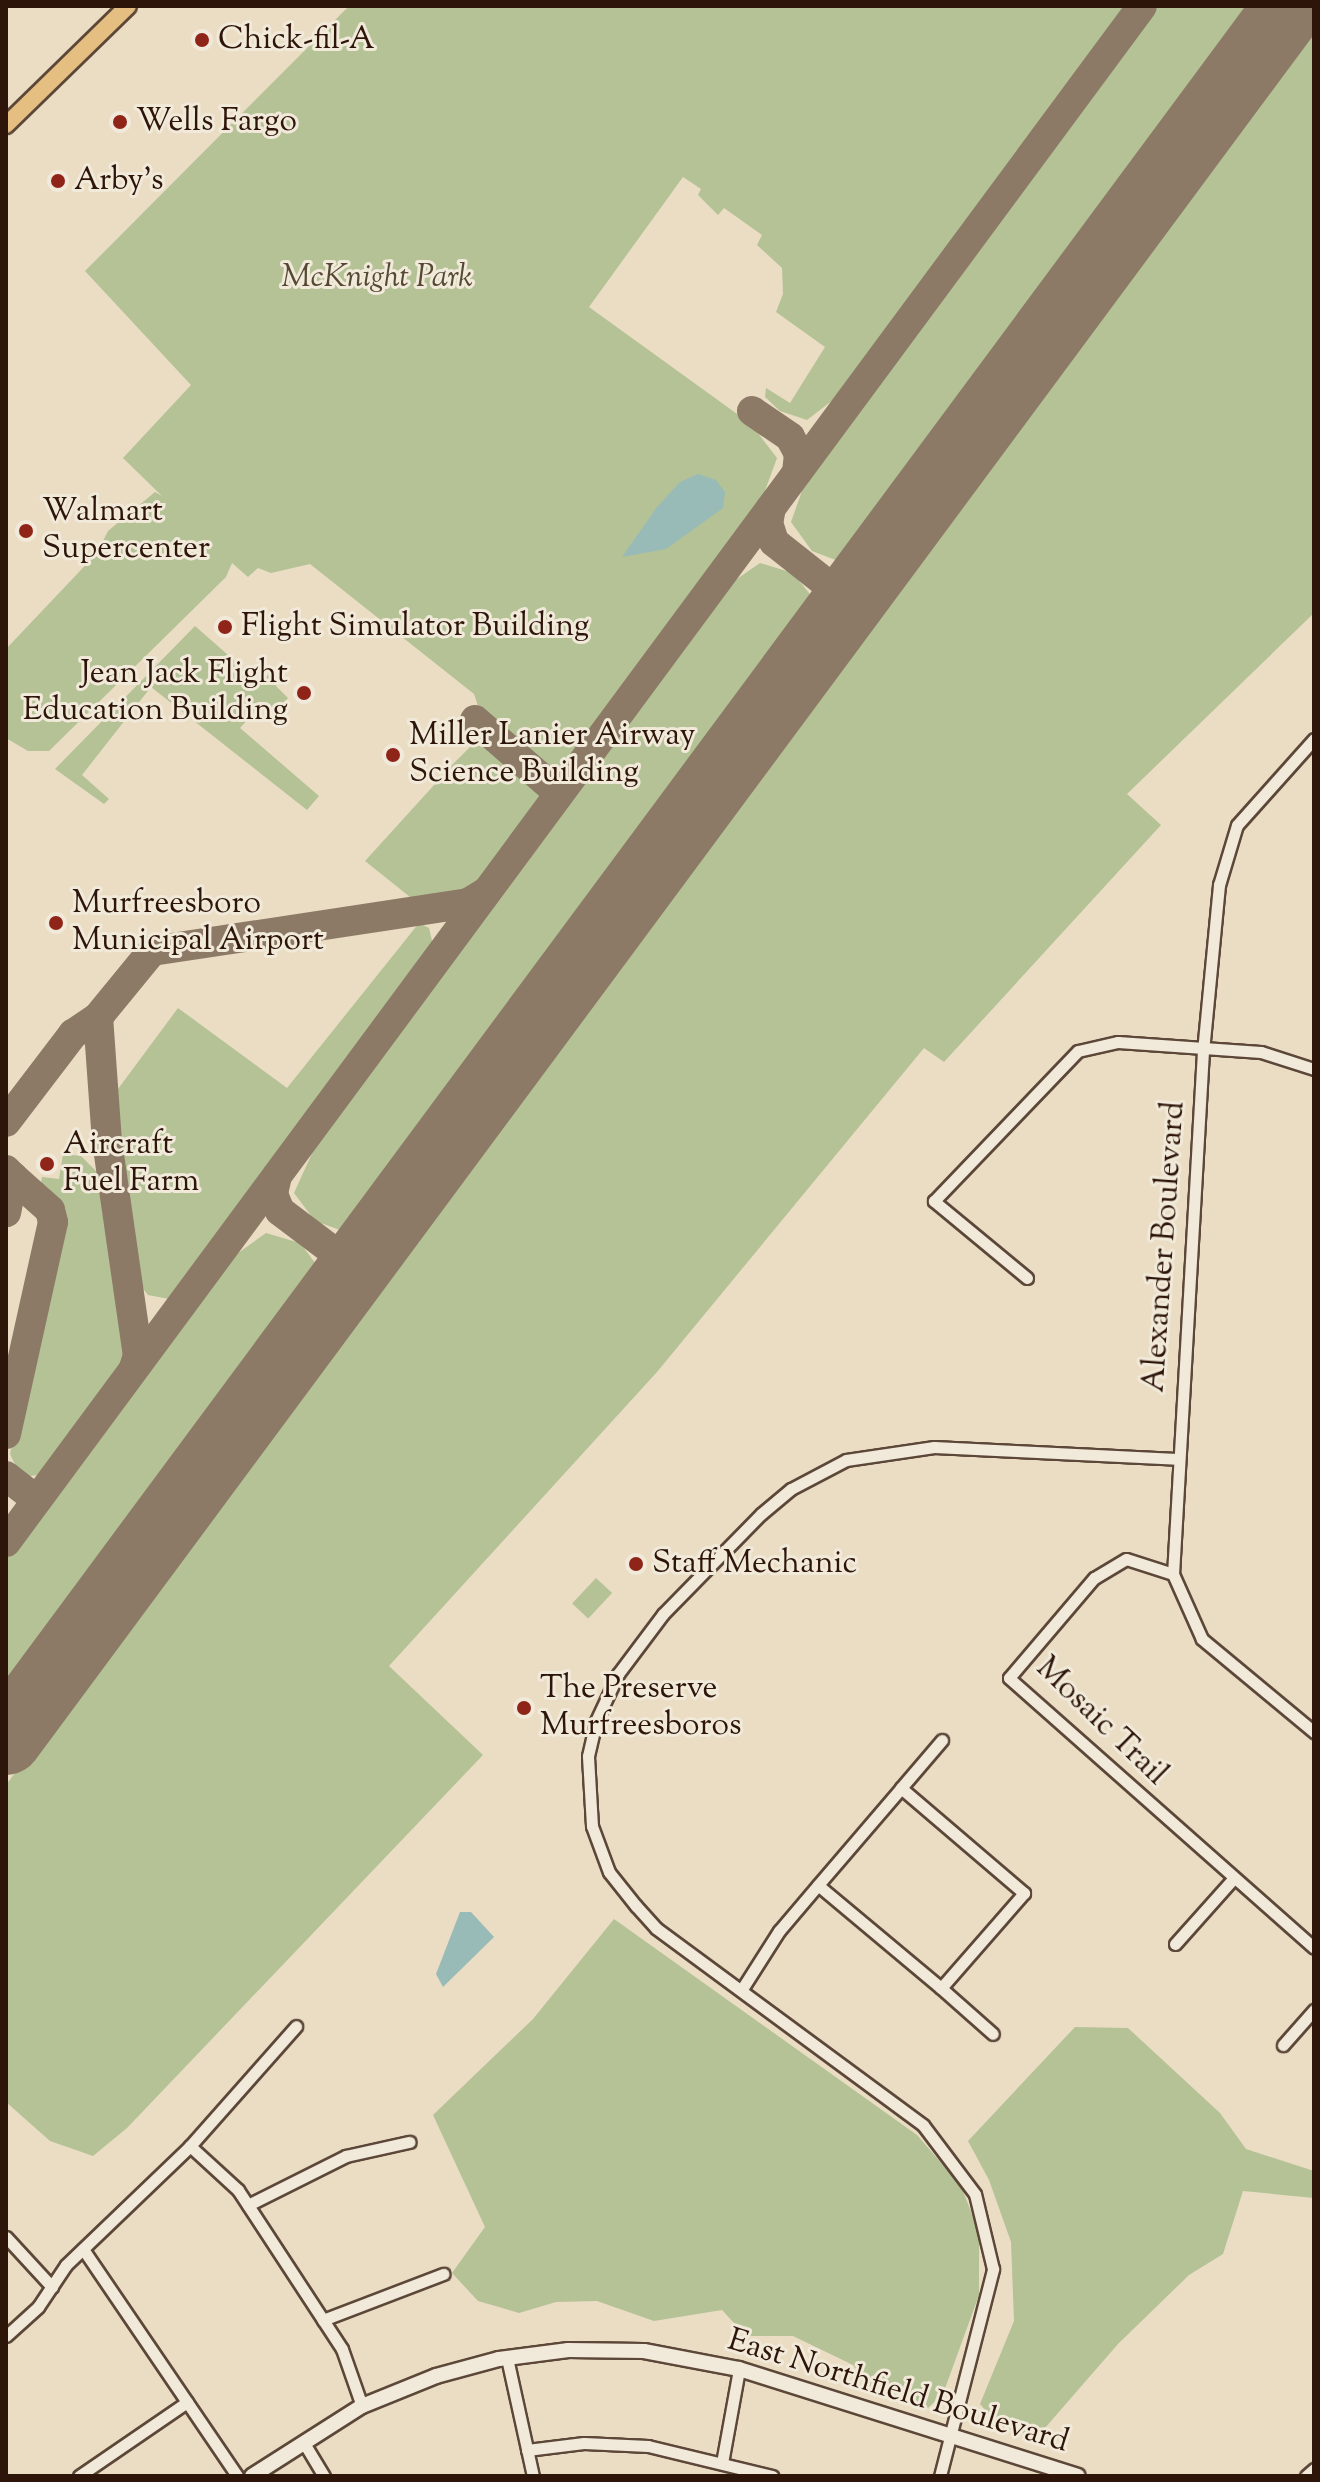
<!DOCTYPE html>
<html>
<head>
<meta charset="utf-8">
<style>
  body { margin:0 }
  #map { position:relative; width:1320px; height:2482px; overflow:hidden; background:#eaddc4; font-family:"Sorts Mill Goudy",serif }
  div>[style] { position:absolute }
  .green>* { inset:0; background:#b4c296; transform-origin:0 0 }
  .water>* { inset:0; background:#98bbb7 }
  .taxiway>* { height:30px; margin:-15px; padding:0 15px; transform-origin:15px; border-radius:15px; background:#8c7966 }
  .runway>* { height:72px; margin:-36px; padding:0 36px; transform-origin:36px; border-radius:36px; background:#8c7966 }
  .roads { filter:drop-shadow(2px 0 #5c4738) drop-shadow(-2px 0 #5c4738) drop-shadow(0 2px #5c4738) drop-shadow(0 -2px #5c4738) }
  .street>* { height:11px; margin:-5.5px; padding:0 5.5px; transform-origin:5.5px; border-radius:5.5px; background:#f1e9d9 }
  .secondary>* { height:14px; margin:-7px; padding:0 7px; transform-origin:7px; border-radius:7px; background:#f1e9d9 }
  .primary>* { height:16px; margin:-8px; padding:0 8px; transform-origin:8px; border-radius:8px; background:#e5be82 }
  .dots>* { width:22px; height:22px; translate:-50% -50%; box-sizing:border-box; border:4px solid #f1e9d9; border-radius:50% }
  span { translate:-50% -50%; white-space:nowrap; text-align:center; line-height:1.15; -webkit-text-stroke:6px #f1e9d9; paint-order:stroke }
  .poi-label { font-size:32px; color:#2d1509 }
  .left { translate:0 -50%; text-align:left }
  .right { translate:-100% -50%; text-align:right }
  .park-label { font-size:32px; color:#564933; font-style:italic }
  .street-label { font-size:32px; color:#2d1509 }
  .frame { position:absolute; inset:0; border:8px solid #2d1509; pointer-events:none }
</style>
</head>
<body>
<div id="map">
  <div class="green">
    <i style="clip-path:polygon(349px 6px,1130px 6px,847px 389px,807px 420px,780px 411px,765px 397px,766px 388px,790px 403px,825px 347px,776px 312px,783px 294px,782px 268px,757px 245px,762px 235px,724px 208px,718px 215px,698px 195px,701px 189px,683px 177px,589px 307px,751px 424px,777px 458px,758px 510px,568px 767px,551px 773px,479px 709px,474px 694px,310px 564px,271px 573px,258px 568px,248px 577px,232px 563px,226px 577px,49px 751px,28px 751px,6px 738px,6px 649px,97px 553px,108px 531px,155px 492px,162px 496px,123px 458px,191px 385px,85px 271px)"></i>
    <i style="clip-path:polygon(1153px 6px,1258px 6px,846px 564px,812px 551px,791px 522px,808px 474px)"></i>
    <i style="clip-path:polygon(1314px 14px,1314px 613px,1127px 794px,1161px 825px,944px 1062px,924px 1048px,657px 1372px,389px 1666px,483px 1755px,127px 2128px,93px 2156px,50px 2141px,6px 2102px,6px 1785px)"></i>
    <i style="clip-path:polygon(760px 563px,793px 573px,817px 603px,351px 1234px,315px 1221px,294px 1193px,324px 1127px,672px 665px,649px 687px,718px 592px)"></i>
    <i style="clip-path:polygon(195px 626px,260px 683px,270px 673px,279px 680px,276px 686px,288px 698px,275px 713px,261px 705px,240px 728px,319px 796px,307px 810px,151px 687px,82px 775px,109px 799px,104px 804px,55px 769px)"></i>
    <i style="clip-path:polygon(485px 741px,533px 782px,541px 798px,475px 889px,415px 901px,365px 861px,455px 762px,475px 742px)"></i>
    <i style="clip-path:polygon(419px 923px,429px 928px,433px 945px,424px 960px,181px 1291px,169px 1299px,148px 1295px,138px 1282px,119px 1163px,118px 1089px,178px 1008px,287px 1088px)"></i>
    <i style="clip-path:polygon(63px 1154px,81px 1156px,102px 1177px,128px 1349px,119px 1375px,47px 1474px,21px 1477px,10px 1454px,64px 1217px,40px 1191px,42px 1177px,59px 1179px)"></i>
    <i style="clip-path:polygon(266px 1233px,300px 1243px,322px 1272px,6px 1701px,6px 1557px,224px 1263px)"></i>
    <i style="left:596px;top:1578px;width:22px;height:35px;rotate:43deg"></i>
    <i style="clip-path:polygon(614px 1919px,917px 2135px,961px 2186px,979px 2232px,979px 2295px,943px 2394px,928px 2408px,869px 2386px,853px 2365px,793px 2336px,746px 2336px,722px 2310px,654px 2321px,597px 2301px,556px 2302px,519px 2313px,478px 2301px,452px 2273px,485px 2227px,433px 2115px,533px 2019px)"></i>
    <i style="clip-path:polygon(1075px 2027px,1128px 2028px,1220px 2113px,1246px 2149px,1314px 2171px,1314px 2198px,1243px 2191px,1223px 2254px,1189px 2275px,1118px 2344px,1038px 2436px,1001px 2428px,980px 2404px,1014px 2321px,1011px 2242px,989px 2180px,968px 2141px)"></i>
  </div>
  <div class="water">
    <i style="clip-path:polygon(698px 474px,716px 480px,725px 492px,723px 508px,666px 549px,622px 557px,657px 507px,680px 482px)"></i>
    <i style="clip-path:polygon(460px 1912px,471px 1912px,494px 1937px,443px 1987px,436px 1974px)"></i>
  </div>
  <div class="taxiway">
    <i style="left:752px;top:411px;width:46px;rotate:34.4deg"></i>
    <i style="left:790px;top:437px;width:19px;rotate:62deg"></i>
    <i style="left:799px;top:454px;width:18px;rotate:96deg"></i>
    <i style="left:771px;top:508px;width:15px;rotate:101deg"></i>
    <i style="left:768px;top:523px;width:20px;rotate:72deg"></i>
    <i style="left:774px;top:542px;width:79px;rotate:38.3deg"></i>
    <i style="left:836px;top:591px;width:31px;rotate:96deg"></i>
    <i style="left:831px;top:583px;width:23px;rotate:2deg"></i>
    <i style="left:854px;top:584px;width:19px;rotate:-35deg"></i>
    <i style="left:475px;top:720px;width:103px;rotate:41.1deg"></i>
    <i style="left:553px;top:788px;width:10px;rotate:73deg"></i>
    <i style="left:6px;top:1122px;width:111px;rotate:-52.7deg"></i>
    <i style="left:73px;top:1034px;width:30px;rotate:-34deg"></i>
    <i style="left:6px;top:1170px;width:10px;rotate:45deg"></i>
    <i style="left:13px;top:1177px;width:36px;rotate:101deg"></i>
    <i style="left:277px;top:1176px;width:18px;rotate:103deg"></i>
    <i style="left:273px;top:1194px;width:18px;rotate:68deg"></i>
    <i style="left:280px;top:1211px;width:66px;rotate:37deg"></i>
    <i style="left:333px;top:1251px;width:20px;rotate:11deg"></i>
    <i style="left:353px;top:1255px;width:30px;rotate:-37deg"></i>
    <i style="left:333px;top:1251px;width:21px;rotate:61deg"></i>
    <i style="left:343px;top:1269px;width:18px;rotate:99deg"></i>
    <i style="left:134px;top:1368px;width:13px;rotate:-72deg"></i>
    <i style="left:138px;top:1356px;width:216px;rotate:-98.2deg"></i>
    <i style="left:107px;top:1142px;width:125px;rotate:-94.1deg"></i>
    <i style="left:98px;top:1017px;width:85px;rotate:-50.7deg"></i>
    <i style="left:152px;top:951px;width:320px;rotate:-8.6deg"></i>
    <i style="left:468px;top:903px;width:21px;rotate:-31deg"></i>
    <i style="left:6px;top:1434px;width:217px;rotate:-77.5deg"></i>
    <i style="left:53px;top:1222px;width:12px;rotate:-104deg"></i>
    <i style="left:50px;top:1210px;width:50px;rotate:-138.3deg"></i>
    <i style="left:6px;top:1476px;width:39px;rotate:38deg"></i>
    <i style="left:6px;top:1542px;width:1910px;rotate:-53.51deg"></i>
  </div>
  <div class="runway">
    <i style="left:6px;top:1739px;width:2157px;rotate:-53.46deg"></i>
  </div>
  <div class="roads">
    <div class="street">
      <i style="left:1314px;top:739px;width:115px;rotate:131.8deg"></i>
      <i style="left:1237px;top:825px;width:63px;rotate:106.7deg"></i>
      <i style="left:1219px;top:885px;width:167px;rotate:95.5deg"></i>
      <i style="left:1203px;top:1051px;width:524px;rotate:93.28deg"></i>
      <i style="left:1173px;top:1574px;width:71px;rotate:66deg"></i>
      <i style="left:1202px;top:1639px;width:146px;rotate:39.7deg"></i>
      <i style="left:1027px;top:1278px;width:121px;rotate:-140.4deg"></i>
      <i style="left:934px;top:1201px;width:208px;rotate:-46.2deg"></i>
      <i style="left:1078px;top:1051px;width:41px;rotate:-12.7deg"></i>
      <i style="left:1118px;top:1042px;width:143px;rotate:4deg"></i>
      <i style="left:1261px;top:1052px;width:56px;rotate:17.8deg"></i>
      <i style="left:1173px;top:1574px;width:49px;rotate:-162.3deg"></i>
      <i style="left:1126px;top:1559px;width:37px;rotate:149deg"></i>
      <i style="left:1094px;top:1578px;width:131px;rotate:130.4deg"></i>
      <i style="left:1009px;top:1678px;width:407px;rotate:41.5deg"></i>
      <i style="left:901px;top:1788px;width:63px;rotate:-49.5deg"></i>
      <i style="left:1175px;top:1944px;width:87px;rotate:-48.3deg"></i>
      <i style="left:941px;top:1988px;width:69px;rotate:41.5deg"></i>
      <i style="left:742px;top:1989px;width:69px;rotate:-57.5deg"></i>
      <i style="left:779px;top:1931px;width:60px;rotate:-49.7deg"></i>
      <i style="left:818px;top:1885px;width:128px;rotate:-49.4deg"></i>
      <i style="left:901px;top:1788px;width:162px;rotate:40.5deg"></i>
      <i style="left:1024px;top:1893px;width:126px;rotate:131.1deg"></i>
      <i style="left:941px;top:1988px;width:160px;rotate:-140.1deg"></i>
      <i style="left:1283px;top:2045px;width:47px;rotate:-48.5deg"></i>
      <i style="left:190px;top:2146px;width:65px;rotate:42.5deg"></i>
      <i style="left:238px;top:2190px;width:190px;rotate:56.8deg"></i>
      <i style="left:342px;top:2349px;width:60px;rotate:70.7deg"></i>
      <i style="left:248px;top:2205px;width:110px;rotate:-26.6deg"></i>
      <i style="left:346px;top:2156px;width:65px;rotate:-12.5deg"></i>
      <i style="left:6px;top:2237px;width:68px;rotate:47.4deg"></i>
      <i style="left:83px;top:2249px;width:274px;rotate:55.8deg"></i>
      <i style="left:323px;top:2320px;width:129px;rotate:-21deg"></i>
      <i style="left:6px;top:2336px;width:43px;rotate:-42.2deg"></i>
      <i style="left:38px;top:2307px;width:50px;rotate:-56.3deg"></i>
      <i style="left:66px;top:2265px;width:172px;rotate:-43.8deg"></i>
      <i style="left:190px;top:2146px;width:160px;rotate:-48.5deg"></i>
      <i style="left:507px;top:2358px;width:121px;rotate:77.6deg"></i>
      <i style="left:304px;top:2443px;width:39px;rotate:59deg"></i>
      <i style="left:527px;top:2450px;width:57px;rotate:-7deg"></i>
      <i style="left:584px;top:2443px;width:64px;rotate:2.7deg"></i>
      <i style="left:648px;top:2446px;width:128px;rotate:13.6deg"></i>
      <i style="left:722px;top:2463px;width:96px;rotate:-79.7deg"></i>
      <i style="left:79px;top:2476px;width:131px;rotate:-34.4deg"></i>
      <i style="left:940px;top:2476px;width:214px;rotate:-75.6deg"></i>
      <i style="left:993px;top:2269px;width:77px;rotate:-103.5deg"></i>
      <i style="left:975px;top:2194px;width:86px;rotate:-127deg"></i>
      <i style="left:923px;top:2125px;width:332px;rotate:-143.6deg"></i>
      <i style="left:656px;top:1928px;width:30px;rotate:-132deg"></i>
      <i style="left:636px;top:1906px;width:43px;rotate:-128.5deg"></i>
      <i style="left:609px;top:1872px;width:49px;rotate:-110.3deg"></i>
      <i style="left:592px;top:1826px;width:70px;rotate:-93.3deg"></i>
      <i style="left:588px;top:1756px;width:36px;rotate:-77deg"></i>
      <i style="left:596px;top:1721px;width:52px;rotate:-64.9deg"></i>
      <i style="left:618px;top:1674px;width:75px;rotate:-53.1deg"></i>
      <i style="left:663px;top:1614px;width:140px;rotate:-45.6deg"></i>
      <i style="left:761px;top:1514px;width:39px;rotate:-40deg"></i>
      <i style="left:791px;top:1489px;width:62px;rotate:-27.8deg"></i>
      <i style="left:846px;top:1460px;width:89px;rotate:-8.4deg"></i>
      <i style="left:934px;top:1447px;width:243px;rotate:2.8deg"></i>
      <i style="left:1306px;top:2476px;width:11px;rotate:-41deg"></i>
    </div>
    <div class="secondary">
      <i style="left:252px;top:2476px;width:130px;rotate:-32.5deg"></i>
      <i style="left:362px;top:2406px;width:80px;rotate:-22.1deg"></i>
      <i style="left:436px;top:2376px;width:65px;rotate:-15.1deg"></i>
      <i style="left:499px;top:2359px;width:70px;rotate:-7.4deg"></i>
      <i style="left:568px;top:2350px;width:76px;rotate:0.8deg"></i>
      <i style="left:644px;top:2351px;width:97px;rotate:10.7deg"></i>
      <i style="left:739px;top:2369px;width:355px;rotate:17.5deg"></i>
    </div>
    <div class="primary">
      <i style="left:6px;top:125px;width:170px;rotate:-44.3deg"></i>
    </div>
  </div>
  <div class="dots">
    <i style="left:202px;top:40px;background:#8f2418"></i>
    <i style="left:120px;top:122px;background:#8f2418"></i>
    <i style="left:58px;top:181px;background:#8f2418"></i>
    <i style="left:26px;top:531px;background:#8f2418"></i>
    <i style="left:225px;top:627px;background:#8f2418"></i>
    <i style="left:304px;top:693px;background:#8f2418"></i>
    <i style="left:393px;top:755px;background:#8f2418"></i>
    <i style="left:56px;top:923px;background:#8f2418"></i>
    <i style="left:47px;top:1164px;background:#8f2418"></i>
    <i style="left:636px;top:1564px;background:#8f2418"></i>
    <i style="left:524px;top:1708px;background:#8f2418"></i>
  </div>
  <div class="poi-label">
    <span class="left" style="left:218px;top:40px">Chick-fil-A</span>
    <span class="left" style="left:136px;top:122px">Wells Fargo</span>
    <span class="left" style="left:74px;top:181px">Arby's</span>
    <span class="left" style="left:42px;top:531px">Walmart<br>Supercenter</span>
    <span class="left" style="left:241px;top:627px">Flight Simulator Building</span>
    <span class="right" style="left:288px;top:693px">Jean Jack Flight<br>Education Building</span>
    <span class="left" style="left:409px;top:755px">Miller Lanier Airway<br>Science Building</span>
    <span class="left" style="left:72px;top:923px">Murfreesboro<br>Municipal Airport</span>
    <span class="left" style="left:63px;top:1164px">Aircraft<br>Fuel Farm</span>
    <span class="left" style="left:652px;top:1564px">Staff Mechanic</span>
    <span class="left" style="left:540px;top:1708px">The Preserve<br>Murfreesboros</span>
  </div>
  <div class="park-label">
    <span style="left:377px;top:278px">McKnight Park</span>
  </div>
  <div class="street-label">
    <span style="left:1165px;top:1247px;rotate:-86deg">Alexander Boulevard</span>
    <span style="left:1101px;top:1722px;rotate:44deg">Mosaic Trail</span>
    <span style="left:898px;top:2392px;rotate:17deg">East Northfield Boulevard</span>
  </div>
  <div class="frame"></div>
</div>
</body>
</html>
